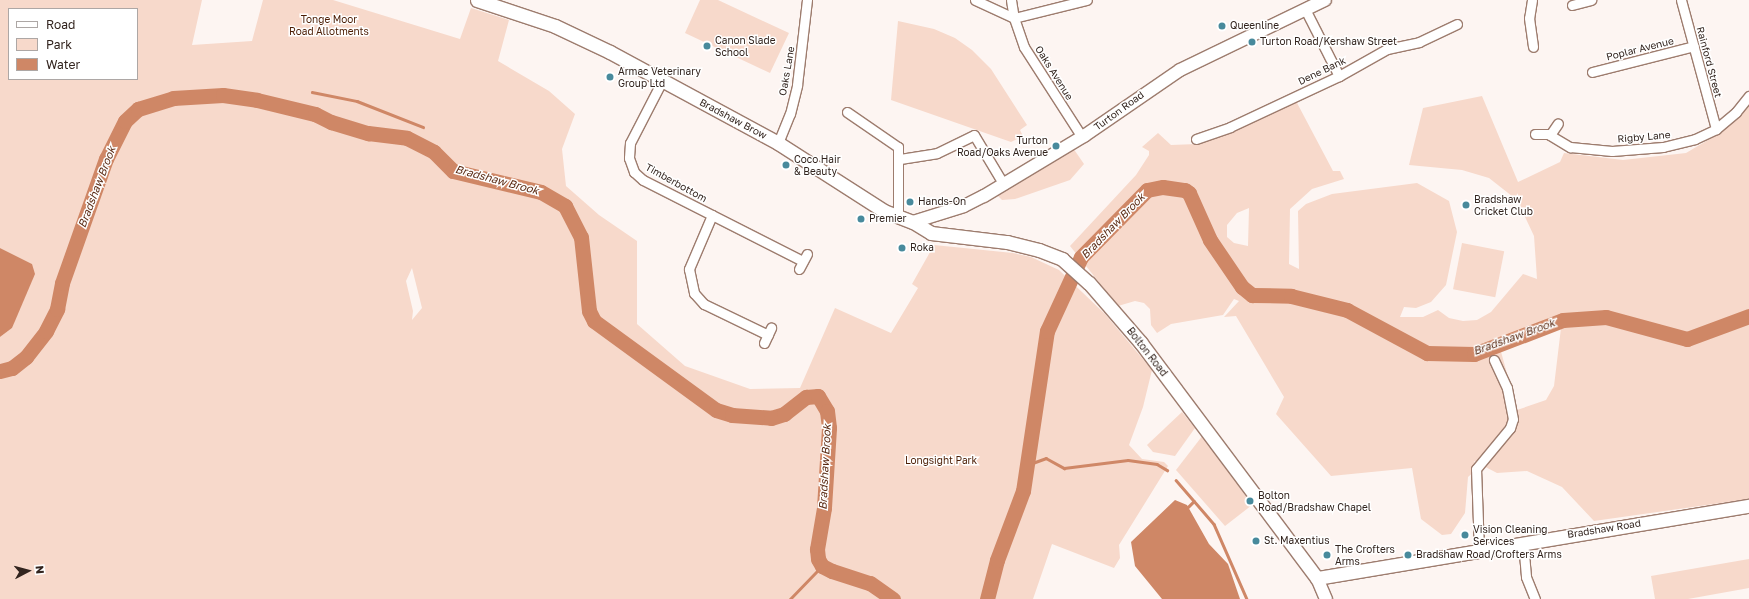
<!DOCTYPE html>
<html>
<head>
<meta charset="utf-8">
<style>
  body { margin:0 }
  #map { position:relative; width:1749px; height:599px; overflow:hidden; background:#fdf5f2; font-family:"Golos Text",sans-serif }
  div>[style] { position:absolute }
  .green>* { inset:0; background:#f7d9cb; transform-origin:0 0 }
  .water>* { inset:0; background:#cf8766 }
  .stream>* { height:2.5px; margin:-1.25px; padding:0 1.25px; transform-origin:1.25px; border-radius:1.25px; background:#cf8766 }
  .river>* { height:15px; margin:-7.5px; padding:0 7.5px; transform-origin:7.5px; border-radius:7.5px; background:#cf8766 }
  .roads { filter:drop-shadow(1px 0 #9d7c6e) drop-shadow(-1px 0 #9d7c6e) drop-shadow(0 1px #9d7c6e) drop-shadow(0 -1px #9d7c6e) }
  .minor>* { height:9px; margin:-4.5px; padding:0 4.5px; transform-origin:4.5px; border-radius:4.5px; background:#fff }
  .secondary>* { height:12px; margin:-6px; padding:0 6px; transform-origin:6px; border-radius:6px; background:#fff }
  .primary>* { height:13px; margin:-6.5px; padding:0 6.5px; transform-origin:6.5px; border-radius:6.5px; background:#fff }
  .dots>* { width:11px; height:11px; translate:-50% -50%; box-sizing:border-box; border:2px solid #fff; border-radius:50% }
  span { translate:-50% -50%; white-space:nowrap; text-align:center; line-height:1.15; -webkit-text-stroke:3px #fff; paint-order:stroke }
  .park-label { font-size:10px; color:#4b1d04 }
  .poi-label { font-size:10px; color:#32241e }
  .left { translate:0 -50%; text-align:left }
  .right { translate:-100% -50%; text-align:right }
  .street-label { font-size:10px; color:#32241e }
  .water-label { font-size:11px; color:#5b2b14; font-style:italic }
  .legend { position:absolute; left:8px; top:8px; width:130px; height:72px; box-sizing:border-box; background:#fff; border:1px solid #ada7a5; margin:0; padding:5px 7px; list-style:none; font-size:12px; color:#32241e }
  .legend li { display:flex; align-items:center; gap:8px; height:20px }
  .legend b { width:20px; border:1px solid #ada7a5 }
  .north { position:absolute; left:8px; top:551px; width:40px; height:40px; -webkit-text-stroke:3px #fff; paint-order:stroke; rotate:84deg; font-size:11px; font-weight:700; line-height:16px; text-align:center; color:#32241e }
  .north::after { content:''; display:block; margin:auto; width:14px; height:18px; background:#32241e; clip-path:polygon(50% 0,100% 100%,50% 72%,0 100%) }
</style>
</head>
<body>
<div id="map">
  <div class="green">
    <i style="clip-path:polygon(evenodd,0 0,202px 0,192px 45px,252px 41px,263px 0,333px 0,460px 39px,471px 8px,509px 20px,498px 61px,549px 91px,575px 114px,562px 149px,566px 186px,599px 215px,637px 241px,637px 324px,685px 366px,750px 389px,800px 388px,835px 308px,891px 333px,918px 288px,912px 284px,934px 245px,1013px 253px,1031px 257px,1059px 270px,1105px 314px,1152px 370px,1143px 407px,1129px 445px,1142px 459px,1164px 462px,1168px 466px,1119px 545px,1120px 558px,1114px 568px,1052px 544px,1033px 599px,0 599px,0 337px,12px 328px,32px 264px,0 248px,0 0,9px 9px,137px 9px,137px 79px,9px 79px,9px 9px,0 0,412px 268px,422px 308px,412px 320px,413px 311px,406px 281px,412px 268px)"></i>
    <i style="clip-path:polygon(700px 0,718px 0,789px 33px,770px 73px,685px 33px)"></i>
    <i style="clip-path:polygon(898px 21px,934px 29px,955px 38px,972px 50px,991px 69px,1027px 125px,1020px 130px,1023px 136px,1011px 142px,891px 100px)"></i>
    <i style="clip-path:polygon(evenodd,1482px 96px,1518px 182px,1560px 162px,1564px 153px,1623px 160px,1686px 153px,1720px 133px,1749px 104px,1749px 499px,1594px 521px,1562px 487px,1527px 471px,1497px 473px,1474px 461px,1477px 469px,1468px 477px,1465px 513px,1451px 534px,1442px 535px,1421px 519px,1412px 468px,1331px 476px,1276px 414px,1284px 397px,1236px 316px,1224px 317px,1239px 301px,1234px 299px,1223px 315px,1171px 324px,1157px 333px,1151px 325px,1150px 309px,1144px 303px,1135px 301px,1118px 306px,1070px 246px,1136px 175px,1149px 155px,1149px 151px,1142px 147px,1158px 133px,1171px 145px,1197px 144px,1296px 101px,1333px 171px,1340px 171px,1344px 179px,1312px 189px,1290px 209px,1289px 264px,1299px 269px,1298px 211px,1306px 204px,1332px 194px,1417px 183px,1449px 201px,1457px 232px,1446px 285px,1431px 302px,1416px 308px,1404px 307px,1400px 317px,1423px 317px,1438px 310px,1449px 318px,1463px 321px,1477px 320px,1491px 312px,1523px 274px,1537px 279px,1534px 236px,1517px 200px,1489px 178px,1462px 170px,1409px 165px,1423px 108px,1482px 96px,1249px 208px,1248px 246px,1234px 243px,1227px 237px,1227px 225px,1237px 213px,1249px 208px,1482px 96px,1561px 328px,1554px 386px,1546px 400px,1517px 410px,1500px 348px,1545px 331px,1561px 328px)"></i>
    <i style="clip-path:polygon(1073px 148px,1084px 164px,1070px 180px,1015px 199px,1002px 200px,997px 195px)"></i>
    <i style="left:1462px;top:243px;width:43px;height:47px;rotate:11deg"></i>
    <i style="clip-path:polygon(1182px 412px,1195px 428px,1175px 456px,1153px 452px,1147px 445px)"></i>
    <i style="clip-path:polygon(1203px 435px,1252px 505px,1225px 526px,1176px 470px)"></i>
    <i style="clip-path:polygon(1749px 559px,1749px 588px,1688px 599px,1655px 599px,1651px 576px)"></i>
  </div>
  <div class="water">
    <i style="clip-path:polygon(0 248px,32px 264px,35px 274px,12px 328px,0 337px)"></i>
    <i style="clip-path:polygon(1175px 500px,1187px 505px,1209px 544px,1228px 564px,1240px 599px,1162px 599px,1135px 566px,1131px 542px)"></i>
  </div>
  <div class="stream">
    <i style="left:312px;top:92px;width:46px;rotate:11.3deg"></i>
    <i style="left:357px;top:101px;width:71px;rotate:21.5deg"></i>
    <i style="left:1027px;top:465px;width:20px;rotate:-20deg"></i>
    <i style="left:1046px;top:458px;width:21px;rotate:29deg"></i>
    <i style="left:1064px;top:468px;width:64px;rotate:-7.1deg"></i>
    <i style="left:1128px;top:460px;width:29px;rotate:8deg"></i>
    <i style="left:1157px;top:464px;width:12px;rotate:31deg"></i>
    <i style="left:1176px;top:480px;width:58px;rotate:49.2deg"></i>
    <i style="left:1214px;top:524px;width:82px;rotate:66.3deg"></i>
    <i style="left:1188px;top:507px;width:8px;rotate:-45deg"></i>
    <i style="left:790px;top:599px;width:46px;rotate:-45.9deg"></i>
  </div>
  <div class="river">
    <i style="left:0;top:371px;width:12px;rotate:-14deg"></i>
    <i style="left:12px;top:368px;width:18px;rotate:-38deg"></i>
    <i style="left:26px;top:357px;width:33px;rotate:-52deg"></i>
    <i style="left:46px;top:331px;width:25px;rotate:-63deg"></i>
    <i style="left:57px;top:309px;width:26px;rotate:-79deg"></i>
    <i style="left:62px;top:283px;width:132px;rotate:-70.5deg"></i>
    <i style="left:106px;top:159px;width:42px;rotate:-63.4deg"></i>
    <i style="left:125px;top:121px;width:18px;rotate:-43deg"></i>
    <i style="left:138px;top:109px;width:37px;rotate:-17deg"></i>
    <i style="left:173px;top:98px;width:50px;rotate:-3.4deg"></i>
    <i style="left:223px;top:95px;width:34px;rotate:8deg"></i>
    <i style="left:257px;top:100px;width:60px;rotate:13.6deg"></i>
    <i style="left:315px;top:114px;width:18px;rotate:27deg"></i>
    <i style="left:331px;top:122px;width:39px;rotate:17deg"></i>
    <i style="left:368px;top:133px;width:39px;rotate:7deg"></i>
    <i style="left:407px;top:138px;width:30px;rotate:27deg"></i>
    <i style="left:434px;top:152px;width:27px;rotate:45deg"></i>
    <i style="left:453px;top:171px;width:90px;rotate:13.4deg"></i>
    <i style="left:541px;top:192px;width:28px;rotate:30deg"></i>
    <i style="left:565px;top:206px;width:35px;rotate:63deg"></i>
    <i style="left:581px;top:237px;width:74px;rotate:83.8deg"></i>
    <i style="left:589px;top:311px;width:11px;rotate:63deg"></i>
    <i style="left:594px;top:321px;width:151px;rotate:36.1deg"></i>
    <i style="left:716px;top:410px;width:17px;rotate:17deg"></i>
    <i style="left:732px;top:415px;width:39px;rotate:4deg"></i>
    <i style="left:771px;top:418px;width:14px;rotate:-17deg"></i>
    <i style="left:784px;top:414px;width:28px;rotate:-38deg"></i>
    <i style="left:806px;top:397px;width:12px;rotate:-5deg"></i>
    <i style="left:818px;top:396px;width:17px;rotate:59deg"></i>
    <i style="left:827px;top:411px;width:17px;rotate:83deg"></i>
    <i style="left:829px;top:428px;width:80px;rotate:93.6deg"></i>
    <i style="left:824px;top:508px;width:42px;rotate:99.7deg"></i>
    <i style="left:817px;top:549px;width:10px;rotate:84deg"></i>
    <i style="left:818px;top:559px;width:8px;rotate:60deg"></i>
    <i style="left:822px;top:566px;width:11px;rotate:27deg"></i>
    <i style="left:832px;top:571px;width:40px;rotate:18deg"></i>
    <i style="left:870px;top:583px;width:28px;rotate:35deg"></i>
    <i style="left:987px;top:599px;width:40px;rotate:-75.6deg"></i>
    <i style="left:997px;top:560px;width:74px;rotate:-69.4deg"></i>
    <i style="left:1023px;top:491px;width:162px;rotate:-81.5deg"></i>
    <i style="left:1047px;top:331px;width:81px;rotate:-65.3deg"></i>
    <i style="left:1081px;top:257px;width:94px;rotate:-45.4deg"></i>
    <i style="left:1147px;top:190px;width:16px;rotate:-11deg"></i>
    <i style="left:1163px;top:187px;width:22px;rotate:8deg"></i>
    <i style="left:1185px;top:190px;width:5px;rotate:37deg"></i>
    <i style="left:1189px;top:193px;width:51px;rotate:65.9deg"></i>
    <i style="left:1210px;top:240px;width:57px;rotate:55.8deg"></i>
    <i style="left:1242px;top:287px;width:13px;rotate:39deg"></i>
    <i style="left:1252px;top:295px;width:39px;rotate:1deg"></i>
    <i style="left:1291px;top:296px;width:58px;rotate:14deg"></i>
    <i style="left:1347px;top:310px;width:91px;rotate:28.3deg"></i>
    <i style="left:1427px;top:353px;width:47px;rotate:1.2deg"></i>
    <i style="left:1474px;top:354px;width:95px;rotate:-20.9deg"></i>
    <i style="left:1563px;top:320px;width:43px;rotate:-4deg"></i>
    <i style="left:1606px;top:317px;width:84px;rotate:15.2deg"></i>
    <i style="left:1687px;top:339px;width:66px;rotate:-20.4deg"></i>
  </div>
  <div class="roads">
    <div class="minor">
      <i style="left:975px;top:0;width:43px;rotate:24.8deg"></i>
      <i style="left:1014px;top:18px;width:31px;rotate:71deg"></i>
      <i style="left:1024px;top:47px;width:107px;rotate:57.2deg"></i>
      <i style="left:1011px;top:0;width:18px;rotate:81deg"></i>
      <i style="left:1014px;top:18px;width:75px;rotate:-13.9deg"></i>
      <i style="left:1532px;top:0;width:18px;rotate:99deg"></i>
      <i style="left:1529px;top:18px;width:29px;rotate:82deg"></i>
      <i style="left:1681px;top:0;width:134px;rotate:74.8deg"></i>
      <i style="left:1572px;top:5px;width:20px;rotate:-15deg"></i>
      <i style="left:1306px;top:11px;width:73px;rotate:63.1deg"></i>
      <i style="left:1592px;top:72px;width:105px;rotate:-14.3deg"></i>
      <i style="left:662px;top:81px;width:70px;rotate:117.3deg"></i>
      <i style="left:630px;top:143px;width:15px;rotate:94deg"></i>
      <i style="left:629px;top:158px;width:15px;rotate:70deg"></i>
      <i style="left:634px;top:172px;width:12px;rotate:42deg"></i>
      <i style="left:643px;top:180px;width:179px;rotate:26.9deg"></i>
      <i style="left:847px;top:112px;width:62px;rotate:34.5deg"></i>
      <i style="left:898px;top:147px;width:70px;rotate:90deg"></i>
      <i style="left:1535px;top:134px;width:13px"></i>
      <i style="left:1548px;top:134px;width:26px;rotate:31deg"></i>
      <i style="left:1570px;top:147px;width:42px;rotate:5.4deg"></i>
      <i style="left:1612px;top:151px;width:51px;rotate:-4.5deg"></i>
      <i style="left:1663px;top:147px;width:33px;rotate:-14deg"></i>
      <i style="left:1695px;top:139px;width:23px;rotate:-25deg"></i>
      <i style="left:1716px;top:129px;width:26px;rotate:-40deg"></i>
      <i style="left:1736px;top:112px;width:21px;rotate:-51deg"></i>
      <i style="left:1550px;top:135px;width:14px;rotate:-56deg"></i>
      <i style="left:1196px;top:139px;width:36px;rotate:-19deg"></i>
      <i style="left:1230px;top:127px;width:120px;rotate:-25.1deg"></i>
      <i style="left:1339px;top:76px;width:55px;rotate:-29.4deg"></i>
      <i style="left:1387px;top:49px;width:33px;rotate:-12deg"></i>
      <i style="left:1419px;top:42px;width:42px;rotate:-25.3deg"></i>
      <i style="left:778px;top:143px;width:31px;rotate:-68deg"></i>
      <i style="left:790px;top:114px;width:30px;rotate:-76deg"></i>
      <i style="left:797px;top:85px;width:86px;rotate:-83.3deg"></i>
      <i style="left:900px;top:159px;width:37px;rotate:-9deg"></i>
      <i style="left:937px;top:153px;width:41px;rotate:-25.9deg"></i>
      <i style="left:974px;top:135px;width:58px;rotate:59deg"></i>
      <i style="left:712px;top:215px;width:59px;rotate:113.1deg"></i>
      <i style="left:689px;top:269px;width:25px;rotate:78deg"></i>
      <i style="left:694px;top:293px;width:15px;rotate:48deg"></i>
      <i style="left:704px;top:304px;width:71px;rotate:25.8deg"></i>
      <i style="left:799px;top:269px;width:17px;rotate:-62deg"></i>
      <i style="left:764px;top:343px;width:17px;rotate:-65deg"></i>
      <i style="left:1523px;top:542px;width:35px;rotate:85deg"></i>
      <i style="left:1526px;top:577px;width:24px;rotate:68deg"></i>
      <i style="left:1479px;top:550px;width:81px;rotate:-92.1deg"></i>
      <i style="left:1476px;top:469px;width:53px;rotate:-50.3deg"></i>
      <i style="left:1510px;top:428px;width:9px;rotate:-72deg"></i>
      <i style="left:1513px;top:419px;width:32px;rotate:-101deg"></i>
      <i style="left:1507px;top:388px;width:31px;rotate:-115deg"></i>
    </div>
    <div class="secondary">
      <i style="left:913px;top:222px;width:53px;rotate:-17.4deg"></i>
      <i style="left:964px;top:206px;width:22px;rotate:-27deg"></i>
      <i style="left:984px;top:196px;width:117px;rotate:-31deg"></i>
      <i style="left:1084px;top:136px;width:116px;rotate:-34.5deg"></i>
      <i style="left:1180px;top:70px;width:161px;rotate:-25.8deg"></i>
      <i style="left:1317px;top:578px;width:23px;rotate:67deg"></i>
    </div>
    <div class="primary">
      <i style="left:477px;top:0;width:82px;rotate:18.4deg"></i>
      <i style="left:555px;top:26px;width:61px;rotate:25.3deg"></i>
      <i style="left:610px;top:52px;width:191px;rotate:28.4deg"></i>
      <i style="left:778px;top:143px;width:126px;rotate:32.7deg"></i>
      <i style="left:884px;top:211px;width:31px;rotate:21deg"></i>
      <i style="left:913px;top:222px;width:21px;rotate:31deg"></i>
      <i style="left:931px;top:233px;width:77px;rotate:6.8deg"></i>
      <i style="left:1007px;top:242px;width:33px;rotate:14deg"></i>
      <i style="left:1039px;top:250px;width:25px;rotate:21deg"></i>
      <i style="left:1062px;top:259px;width:36px;rotate:42deg"></i>
      <i style="left:1089px;top:283px;width:79px;rotate:49.1deg"></i>
      <i style="left:1141px;top:343px;width:294px;rotate:53.2deg"></i>
      <i style="left:1317px;top:578px;width:438px;rotate:-9.5deg"></i>
    </div>
  </div>
  <div class="dots">
    <i style="left:1222px;top:26px;background:#488a9c"></i>
    <i style="left:1252px;top:42px;background:#488a9c"></i>
    <i style="left:707px;top:46px;background:#488a9c"></i>
    <i style="left:610px;top:77px;background:#488a9c"></i>
    <i style="left:1056px;top:146px;background:#488a9c"></i>
    <i style="left:786px;top:165px;background:#488a9c"></i>
    <i style="left:910px;top:202px;background:#488a9c"></i>
    <i style="left:1466px;top:205px;background:#488a9c"></i>
    <i style="left:861px;top:219px;background:#488a9c"></i>
    <i style="left:902px;top:248px;background:#488a9c"></i>
    <i style="left:1250px;top:501px;background:#488a9c"></i>
    <i style="left:1465px;top:535px;background:#488a9c"></i>
    <i style="left:1256px;top:541px;background:#488a9c"></i>
    <i style="left:1327px;top:555px;background:#488a9c"></i>
    <i style="left:1408px;top:555px;background:#488a9c"></i>
  </div>
  <div class="park-label">
    <span style="left:329px;top:25px">Tonge Moor<br>Road Allotments</span>
    <span style="left:941px;top:461px">Longsight Park</span>
  </div>
  <div class="poi-label">
    <span class="left" style="left:1230px;top:26px">Queenline</span>
    <span class="left" style="left:715px;top:46px">Canon Slade<br>School</span>
    <span class="left" style="left:1260px;top:42px">Turton Road/Kershaw Street</span>
    <span class="left" style="left:618px;top:77px">Armac Veterinary<br>Group Ltd</span>
    <span class="right" style="left:1048px;top:146px">Turton<br>Road/Oaks Avenue</span>
    <span class="left" style="left:794px;top:165px">Coco Hair<br>&amp; Beauty</span>
    <span class="left" style="left:1474px;top:205px">Bradshaw<br>Cricket Club</span>
    <span class="left" style="left:918px;top:202px">Hands-On</span>
    <span class="left" style="left:869px;top:219px">Premier</span>
    <span class="left" style="left:910px;top:248px">Roka</span>
    <span class="left" style="left:1258px;top:501px">Bolton<br>Road/Bradshaw Chapel</span>
    <span class="left" style="left:1473px;top:535px">Vision Cleaning<br>Services</span>
    <span class="left" style="left:1264px;top:541px">St. Maxentius</span>
    <span class="left" style="left:1335px;top:555px">The Crofters<br>Arms</span>
    <span class="left" style="left:1416px;top:555px">Bradshaw Road/Crofters Arms</span>
  </div>
  <div class="street-label">
    <span style="left:1640px;top:49px;rotate:-14deg">Poplar Avenue</span>
    <span style="left:1709px;top:62px;rotate:75deg">Rainford Street</span>
    <span style="left:787px;top:71px;rotate:-80deg">Oaks Lane</span>
    <span style="left:1322px;top:71px;rotate:-26deg">Dene Bank</span>
    <span style="left:1054px;top:73px;rotate:58deg">Oaks Avenue</span>
    <span style="left:1119px;top:111px;rotate:-36deg">Turton Road</span>
    <span style="left:733px;top:119px;rotate:28deg">Bradshaw Brow</span>
    <span style="left:1644px;top:137px;rotate:-5deg">Rigby Lane</span>
    <span style="left:676px;top:183px;rotate:29deg">Timberbottom</span>
    <span style="left:1147px;top:352px;rotate:52deg">Bolton Road</span>
    <span style="left:1604px;top:529px;rotate:-9deg">Bradshaw Road</span>
  </div>
  <div class="water-label">
    <span style="left:497px;top:180px;rotate:15deg">Bradshaw Brook</span>
    <span style="left:97px;top:187px;rotate:-69deg">Bradshaw Brook</span>
    <span style="left:1113px;top:226px;rotate:-46deg">Bradshaw Brook</span>
    <span style="left:1514px;top:337px;rotate:-20deg">Bradshaw Brook</span>
    <span style="left:825px;top:467px;rotate:-87deg">Bradshaw Brook</span>
  </div>
  <ul class="legend">
  <li><b style="height:5px;background:#fff"></b>Road</li>
  <li><b style="height:11px;background:#f7d9cb"></b>Park</li>
  <li><b style="height:11px;background:#cf8766"></b>Water</li>
  </ul>
  <div class="north">N</div>
</div>
</body>
</html>
